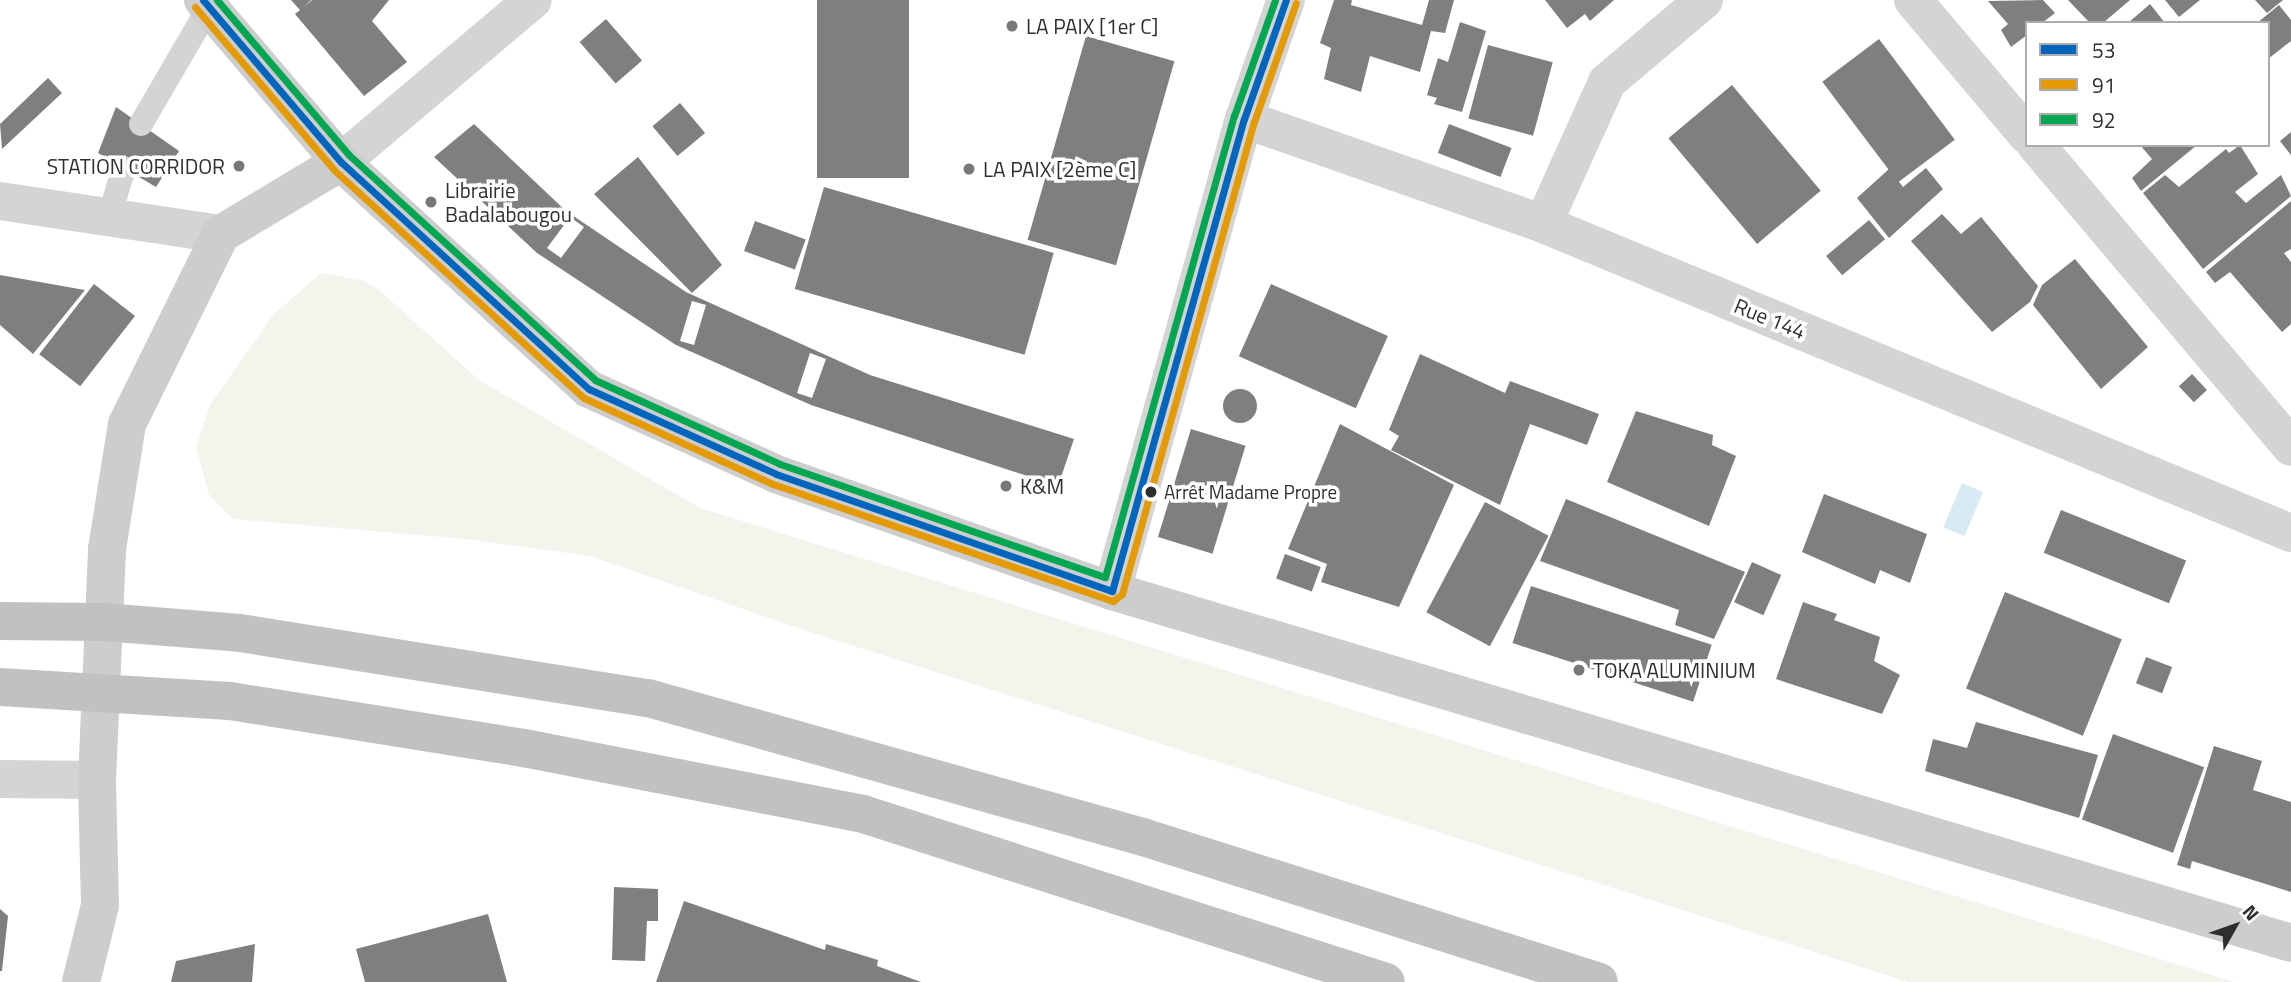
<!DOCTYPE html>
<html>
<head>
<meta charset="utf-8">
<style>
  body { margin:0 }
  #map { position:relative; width:2291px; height:982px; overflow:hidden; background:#fff; font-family:"Titillium Web",sans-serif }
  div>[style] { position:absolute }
  .green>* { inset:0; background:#f1f5ec }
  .water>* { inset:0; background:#d8eaf3; transform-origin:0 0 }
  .building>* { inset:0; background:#7f7f7f; transform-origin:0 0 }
  .round { border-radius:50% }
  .lane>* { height:24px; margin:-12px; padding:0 12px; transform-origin:12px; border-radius:12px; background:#d4d4d4 }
  .street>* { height:38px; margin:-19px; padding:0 19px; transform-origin:19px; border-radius:19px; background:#d4d4d4 }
  .secondary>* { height:38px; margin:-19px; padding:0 19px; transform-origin:19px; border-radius:19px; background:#cdcdcd }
  .highway>* { height:38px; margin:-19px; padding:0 19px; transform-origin:19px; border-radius:19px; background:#c1c1c1 }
  .bus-1>* { height:7px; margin:-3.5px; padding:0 3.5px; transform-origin:3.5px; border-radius:3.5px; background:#0065bd }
  .bus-2>* { height:7px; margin:-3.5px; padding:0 3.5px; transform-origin:3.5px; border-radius:3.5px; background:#e39a05 }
  .bus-3>* { height:7px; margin:-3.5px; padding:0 3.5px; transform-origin:3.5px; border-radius:3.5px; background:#00a651 }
  .dots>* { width:19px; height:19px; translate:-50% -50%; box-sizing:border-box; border:4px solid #fff; border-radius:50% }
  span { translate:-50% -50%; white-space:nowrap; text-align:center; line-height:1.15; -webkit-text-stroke:7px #fff; paint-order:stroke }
  .bus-label { font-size:19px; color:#2f2f2f }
  .left { translate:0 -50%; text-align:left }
  .poi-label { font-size:21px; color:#2f2f2f }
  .right { translate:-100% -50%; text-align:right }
  .street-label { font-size:21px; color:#2f2f2f }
  .legend { position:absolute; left:2025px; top:21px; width:245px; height:126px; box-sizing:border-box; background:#fff; border:2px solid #acacac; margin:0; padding:9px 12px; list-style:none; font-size:21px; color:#2f2f2f }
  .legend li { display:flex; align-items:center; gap:14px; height:35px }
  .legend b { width:35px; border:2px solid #acacac }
  .north { position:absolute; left:2200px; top:891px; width:70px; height:70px; -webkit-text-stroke:5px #fff; paint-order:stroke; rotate:50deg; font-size:19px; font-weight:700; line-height:28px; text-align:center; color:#2f2f2f }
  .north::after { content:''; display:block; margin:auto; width:24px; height:32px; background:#2f2f2f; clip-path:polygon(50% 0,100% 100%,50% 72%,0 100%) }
</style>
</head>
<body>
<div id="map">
  <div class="green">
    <i style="clip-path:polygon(321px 273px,364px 281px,379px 290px,479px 380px,700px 508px,2234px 982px,1908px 982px,804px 630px,590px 556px,465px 539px,233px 519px,209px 495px,196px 447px,210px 405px,273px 315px)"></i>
  </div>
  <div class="water">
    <i style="left:1962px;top:483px;width:23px;height:48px;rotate:23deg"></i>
  </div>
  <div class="building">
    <i style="clip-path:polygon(291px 0,311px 0,303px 8px,312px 0,389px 0,372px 21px,407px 62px,364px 96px,295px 14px,300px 10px)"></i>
    <i style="left:817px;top:0;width:92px;height:178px"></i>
    <i style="clip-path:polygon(1334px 0,1352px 0,1351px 5px,1422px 25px,1429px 0,1454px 0,1445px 33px,1431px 31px,1420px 72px,1370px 56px,1361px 92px,1324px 79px,1331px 48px,1320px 43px)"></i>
    <i style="clip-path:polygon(1545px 0,1614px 0,1590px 21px,1585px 14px,1567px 28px)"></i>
    <i style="clip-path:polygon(2043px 0,2055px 13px,2042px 23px,2027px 23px,2027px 35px,2011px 47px,2001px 30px,2008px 24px,1988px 1px)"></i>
    <i style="clip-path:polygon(2068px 0,2130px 0,2103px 23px,2090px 23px)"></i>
    <i style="clip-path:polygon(2165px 0,2200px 0,2179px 17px)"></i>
    <i style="clip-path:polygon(2255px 0,2283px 0,2267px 13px)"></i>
    <i style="clip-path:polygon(2150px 4px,2165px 23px,2128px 23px)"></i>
    <i style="clip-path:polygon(2279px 5px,2291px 20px,2291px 41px,2268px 59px,2268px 23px,2257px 23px)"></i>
    <i style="left:606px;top:19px;width:55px;height:35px;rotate:49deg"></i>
    <i style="clip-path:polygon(1460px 22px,1486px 31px,1462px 112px,1434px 104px,1437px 98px,1427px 95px,1438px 58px,1448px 62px)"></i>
    <i style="left:1086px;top:36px;width:92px;height:212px;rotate:16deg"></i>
    <i style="left:1879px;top:39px;width:126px;height:71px;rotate:53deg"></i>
    <i style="left:1488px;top:45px;width:67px;height:76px;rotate:15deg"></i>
    <i style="clip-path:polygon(48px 78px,62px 93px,2px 149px,0 124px)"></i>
    <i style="left:1732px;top:85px;width:138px;height:83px;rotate:50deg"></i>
    <i style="left:680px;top:103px;width:39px;height:36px;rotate:50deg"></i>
    <i style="clip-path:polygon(116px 107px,179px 151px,156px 187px,98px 153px)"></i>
    <i style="clip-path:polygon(evenodd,474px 124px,566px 211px,686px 292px,870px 375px,1074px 439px,1058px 486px,811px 405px,676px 345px,537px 253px,434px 157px,474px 124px,570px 217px,584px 227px,561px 258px,547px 248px,570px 217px,474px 124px,692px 301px,706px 305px,694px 345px,680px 341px,692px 301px,474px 124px,810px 353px,826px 359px,812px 398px,797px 393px,810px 353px)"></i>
    <i style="left:1449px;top:124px;width:67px;height:31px;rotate:21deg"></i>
    <i style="clip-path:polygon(2291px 132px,2291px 155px,2280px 141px)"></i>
    <i style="clip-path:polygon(2140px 145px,2197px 145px,2141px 191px,2132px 178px,2152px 159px)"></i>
    <i style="clip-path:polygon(2240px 145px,2258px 174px,2235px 192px,2246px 203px,2281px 175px,2291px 196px,2203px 269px,2143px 193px,2165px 175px,2179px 187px,2226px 149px,2229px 153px)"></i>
    <i style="clip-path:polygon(638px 157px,722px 265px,692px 293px,594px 194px)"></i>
    <i style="clip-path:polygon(1926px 168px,1943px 189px,1889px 238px,1857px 198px,1889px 169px,1903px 187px)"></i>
    <i style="left:824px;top:187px;width:239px;height:106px;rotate:16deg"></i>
    <i style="clip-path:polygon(2291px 201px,2291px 249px,2284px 253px,2291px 262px,2291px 324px,2282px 332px,2230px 272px,2215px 283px,2206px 272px)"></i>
    <i style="clip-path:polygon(1942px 214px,1961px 234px,1981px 217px,2038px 286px,2030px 302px,1992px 332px,1911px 241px)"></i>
    <i style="left:1869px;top:220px;width:25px;height:56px;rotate:50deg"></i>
    <i style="left:755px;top:221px;width:54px;height:32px;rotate:20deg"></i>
    <i style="clip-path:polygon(2075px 259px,2148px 347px,2101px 389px,2033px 305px,2042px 285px)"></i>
    <i style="clip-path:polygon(0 275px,85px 290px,33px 354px,0 325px)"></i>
    <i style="left:94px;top:284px;width:52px;height:89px;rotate:38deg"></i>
    <i style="left:1271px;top:284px;width:128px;height:79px;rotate:24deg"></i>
    <i style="clip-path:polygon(1420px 354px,1505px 393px,1510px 381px,1599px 414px,1587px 445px,1530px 424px,1500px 505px,1391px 450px,1399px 436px,1389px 430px)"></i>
    <i style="left:2192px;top:374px;width:22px;height:18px;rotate:47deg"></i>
    <i class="round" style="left:1223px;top:389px;width:34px;height:34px"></i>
    <i style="clip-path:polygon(1636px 411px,1713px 435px,1712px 445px,1736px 456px,1709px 526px,1607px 482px)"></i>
    <i style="clip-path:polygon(1340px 424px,1454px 485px,1399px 607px,1321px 582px,1327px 564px,1288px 549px)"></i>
    <i style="left:1191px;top:429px;width:57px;height:113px;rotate:17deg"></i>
    <i style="clip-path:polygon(1824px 494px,1927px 534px,1910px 583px,1880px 570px,1875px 584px,1802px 552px)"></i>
    <i style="clip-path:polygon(1566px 499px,1745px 572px,1714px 639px,1675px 625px,1679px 610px,1540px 561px)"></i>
    <i style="left:1485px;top:502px;width:72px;height:125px;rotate:28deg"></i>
    <i style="left:2061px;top:510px;width:135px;height:46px;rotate:22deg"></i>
    <i style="left:1285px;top:554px;width:38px;height:26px;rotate:20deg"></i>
    <i style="left:1752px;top:562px;width:32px;height:44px;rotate:24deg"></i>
    <i style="left:1531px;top:586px;width:190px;height:60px;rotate:18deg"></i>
    <i style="left:2005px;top:592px;width:126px;height:104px;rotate:22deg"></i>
    <i style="clip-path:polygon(1803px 602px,1837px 614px,1834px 620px,1880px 637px,1874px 661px,1900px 675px,1882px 714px,1776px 679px)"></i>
    <i style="left:2146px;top:657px;width:28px;height:28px;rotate:21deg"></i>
    <i style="clip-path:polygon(1976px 722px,2098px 755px,2079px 818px,1925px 771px,1933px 739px,1967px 748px)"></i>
    <i style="left:2113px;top:734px;width:97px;height:91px;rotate:20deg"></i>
    <i style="clip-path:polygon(2214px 746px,2262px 761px,2253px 790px,2291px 802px,2291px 892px,2192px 861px,2190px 869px,2177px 865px)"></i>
    <i style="clip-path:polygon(614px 887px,658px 889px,658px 921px,647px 921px,645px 961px,612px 960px)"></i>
    <i style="clip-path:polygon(684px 901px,825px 950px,826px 944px,878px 960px,877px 966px,921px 982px,656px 982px)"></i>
    <i style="clip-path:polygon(0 909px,8px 916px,2px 971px,0 971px)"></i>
    <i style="clip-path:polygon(488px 914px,507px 982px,365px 982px,356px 949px)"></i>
    <i style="clip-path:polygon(255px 944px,252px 982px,171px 982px,176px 961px)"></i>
  </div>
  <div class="lane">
    <i style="left:141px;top:124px;width:135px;rotate:-59.8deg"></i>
    <i style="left:109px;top:217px;width:51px;rotate:-73deg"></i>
  </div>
  <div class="street">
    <i style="left:1913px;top:0;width:177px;rotate:49.8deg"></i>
    <i style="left:1244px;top:119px;width:317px;rotate:19.3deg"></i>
    <i style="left:1543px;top:224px;width:809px;rotate:22.45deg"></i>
    <i style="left:2036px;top:145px;width:395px;rotate:49.8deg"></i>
    <i style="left:341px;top:162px;width:251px;rotate:-40.2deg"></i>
    <i style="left:0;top:201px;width:223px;rotate:8.5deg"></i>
    <i style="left:1543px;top:224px;width:156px;rotate:-65.7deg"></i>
    <i style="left:1607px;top:82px;width:127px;rotate:-40.2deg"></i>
    <i style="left:1112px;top:591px;width:490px;rotate:-74.4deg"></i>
    <i style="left:1244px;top:119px;width:126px;rotate:-70.6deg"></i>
    <i style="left:0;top:779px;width:97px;rotate:0.6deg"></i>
  </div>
  <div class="secondary">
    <i style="left:203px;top:0;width:213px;rotate:49.6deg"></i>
    <i style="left:341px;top:162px;width:336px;rotate:42.5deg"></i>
    <i style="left:589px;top:389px;width:205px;rotate:24.4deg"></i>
    <i style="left:776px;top:474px;width:356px;rotate:19.2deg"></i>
    <i style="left:1112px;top:591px;width:1230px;rotate:16.62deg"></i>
    <i style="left:81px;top:982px;width:79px;rotate:-76.1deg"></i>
    <i style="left:100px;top:905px;width:125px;rotate:-91.4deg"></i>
    <i style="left:97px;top:780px;width:231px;rotate:-87.5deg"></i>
    <i style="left:107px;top:549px;width:127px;rotate:-80.9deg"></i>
    <i style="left:127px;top:424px;width:212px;rotate:-63.7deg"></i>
    <i style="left:221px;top:234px;width:140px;rotate:-31deg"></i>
  </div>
  <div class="highway">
    <i style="left:0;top:621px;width:104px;rotate:0.6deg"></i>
    <i style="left:104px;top:622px;width:136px;rotate:4.6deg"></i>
    <i style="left:240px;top:633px;width:413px;rotate:9.1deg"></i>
    <i style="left:648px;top:698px;width:514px;rotate:15.69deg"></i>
    <i style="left:1143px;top:837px;width:478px;rotate:17.6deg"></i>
    <i style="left:0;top:687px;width:230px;rotate:3.5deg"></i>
    <i style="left:230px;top:701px;width:298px;rotate:9.1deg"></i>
    <i style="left:524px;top:748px;width:345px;rotate:11deg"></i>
    <i style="left:863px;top:814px;width:549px;rotate:17.81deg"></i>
  </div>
  <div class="bus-1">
    <i style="left:203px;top:0;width:213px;rotate:49.6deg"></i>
    <i style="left:341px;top:162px;width:336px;rotate:42.5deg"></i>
    <i style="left:589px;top:389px;width:205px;rotate:24.4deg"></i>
    <i style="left:776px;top:474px;width:356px;rotate:19.2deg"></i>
    <i style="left:1112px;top:591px;width:490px;rotate:-74.4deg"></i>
    <i style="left:1244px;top:119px;width:126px;rotate:-70.6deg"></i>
  </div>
  <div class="bus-2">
    <i style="left:195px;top:7px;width:214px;rotate:49.5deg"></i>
    <i style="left:334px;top:170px;width:338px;rotate:42.4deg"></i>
    <i style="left:584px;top:398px;width:208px;rotate:24.5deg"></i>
    <i style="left:773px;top:484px;width:360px;rotate:19deg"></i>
    <i style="left:1113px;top:601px;width:11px;rotate:-38deg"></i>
    <i style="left:1122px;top:594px;width:490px;rotate:-74.4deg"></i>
    <i style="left:1254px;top:122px;width:126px;rotate:-70.6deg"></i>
  </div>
  <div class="bus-3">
    <i style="left:217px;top:0;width:204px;rotate:49.6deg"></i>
    <i style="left:349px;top:155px;width:333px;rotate:42.4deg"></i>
    <i style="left:595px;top:380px;width:203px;rotate:24.4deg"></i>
    <i style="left:780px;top:464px;width:344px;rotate:19.2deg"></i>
    <i style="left:1105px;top:577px;width:479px;rotate:-74.4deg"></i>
    <i style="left:1234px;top:116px;width:123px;rotate:-70.5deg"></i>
  </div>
  <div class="dots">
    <i style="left:1012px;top:26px;background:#787878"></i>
    <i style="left:239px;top:166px;background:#787878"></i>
    <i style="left:969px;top:169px;background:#787878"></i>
    <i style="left:431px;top:202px;background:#787878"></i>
    <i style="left:1006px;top:486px;background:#787878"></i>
    <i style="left:1151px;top:492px;background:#2f2f2f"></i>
    <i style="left:1579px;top:670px;background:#787878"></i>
  </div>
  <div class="bus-label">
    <span class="left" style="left:1164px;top:492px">Arrêt Madame Propre</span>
  </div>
  <div class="poi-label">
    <span class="left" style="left:1026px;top:26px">LA PAIX [1er C]</span>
    <span class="right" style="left:225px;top:166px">STATION CORRIDOR</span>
    <span class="left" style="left:983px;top:169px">LA PAIX [2ème C]</span>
    <span class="left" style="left:445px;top:202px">Librairie<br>Badalabougou</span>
    <span class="left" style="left:1020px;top:486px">K&amp;M</span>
    <span class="left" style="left:1593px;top:670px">TOKA ALUMINIUM</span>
  </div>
  <div class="street-label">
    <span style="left:1770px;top:318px;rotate:22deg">Rue 144</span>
  </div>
  <ul class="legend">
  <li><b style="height:9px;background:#0065bd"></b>53</li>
  <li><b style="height:9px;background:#e39a05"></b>91</li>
  <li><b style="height:9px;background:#00a651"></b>92</li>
  </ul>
  <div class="north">N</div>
</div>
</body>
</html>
